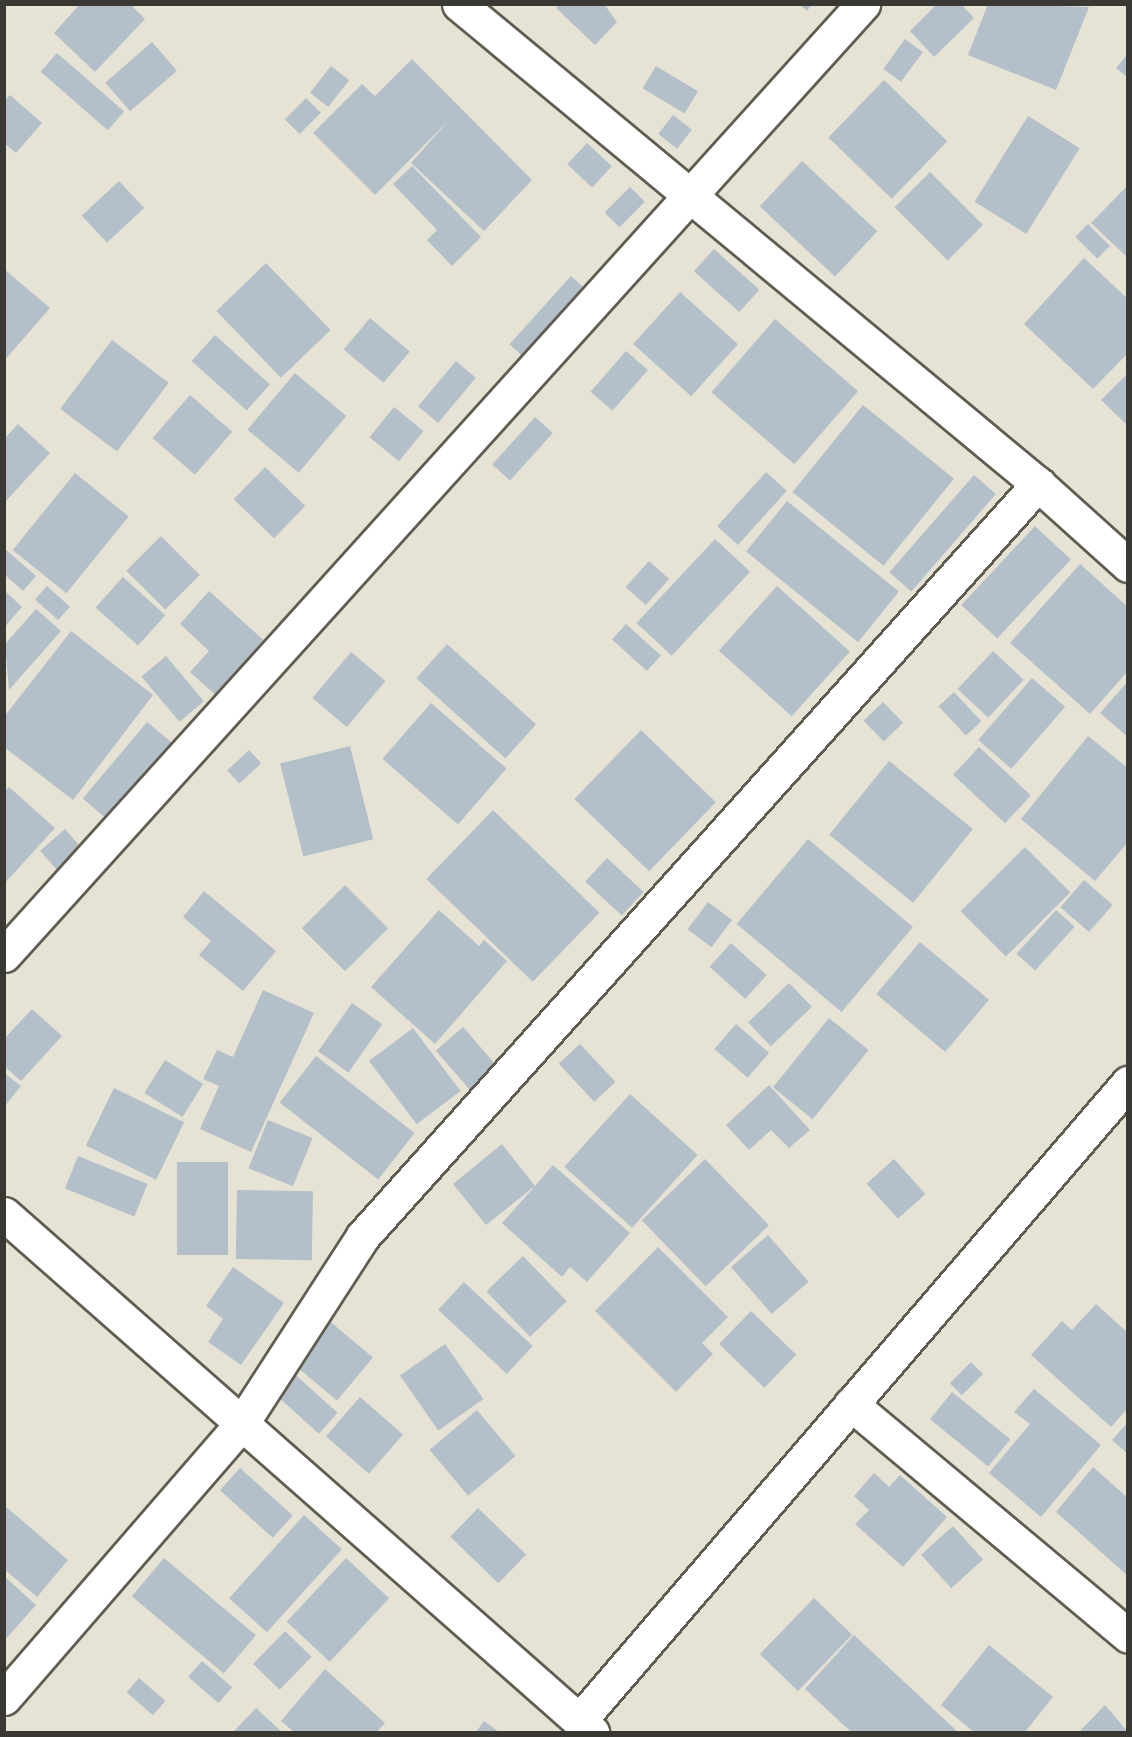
<!DOCTYPE html>
<html>
<head>
<meta charset="utf-8">
<style>
  body { margin:0 }
  #map { position:relative; width:1132px; height:1737px; overflow:hidden; background:#e6e3d5; font-family:Montserrat,sans-serif }
  div>[style] { position:absolute }
  .building>* { inset:0; background:#b3c0c9; transform-origin:0 0 }
  .roads { filter:drop-shadow(2px 0 #605d50) drop-shadow(-2px 0 #605d50) drop-shadow(0 2px #605d50) drop-shadow(0 -2px #605d50) }
  .minor>* { height:33px; margin:-16.5px; padding:0 16.5px; transform-origin:16.5px; border-radius:16.5px; background:#fff }
  span { translate:-50% -50%; white-space:nowrap; text-align:center; line-height:1.15; -webkit-text-stroke:4.5px #f3f0e2; paint-order:stroke }
  .frame { position:absolute; inset:0; border:6px solid #3a3833; pointer-events:none }
</style>
</head>
<body>
<div id="map">
  <div class="building">
    <i style="clip-path:polygon(80px 4px,130px 4px,145px 19px,95px 72px,54px 33px)"></i>
    <i style="clip-path:polygon(559px 4px,604px 4px,617px 22px,595px 45px,556px 8px)"></i>
    <i style="clip-path:polygon(799px 4px,812px 4px,807px 11px)"></i>
    <i style="clip-path:polygon(937px 4px,961px 4px,974px 18px,934px 57px,910px 31px)"></i>
    <i style="clip-path:polygon(988px 4px,1089px 7px,1056px 90px,968px 55px)"></i>
    <i style="left:905px;top:39px;width:22px;height:37px;rotate:36deg"></i>
    <i style="left:152px;top:42px;width:38px;height:62px;rotate:49deg"></i>
    <i style="left:57px;top:53px;width:89px;height:25px;rotate:41deg"></i>
    <i style="clip-path:polygon(1128px 54px,1128px 78px,1116px 68px)"></i>
    <i style="clip-path:polygon(412px 59px,532px 180px,484px 231px,411px 163px,449px 120px,375px 195px,313px 133px,362px 84px,375px 96px)"></i>
    <i style="left:331px;top:66px;width:23px;height:34px;rotate:38deg"></i>
    <i style="left:656px;top:66px;width:49px;height:26px;rotate:31deg"></i>
    <i style="left:884px;top:80px;width:88px;height:80px;rotate:44deg"></i>
    <i style="clip-path:polygon(10px 95px,42px 123px,16px 153px,4px 143px,4px 101px)"></i>
    <i style="left:306px;top:98px;width:21px;height:30px;rotate:45deg"></i>
    <i style="left:673px;top:115px;width:24px;height:24px;rotate:38deg"></i>
    <i style="left:1028px;top:116px;width:61px;height:101px;rotate:32deg"></i>
    <i style="left:587px;top:143px;width:34px;height:29px;rotate:43deg"></i>
    <i style="left:802px;top:161px;width:103px;height:62px;rotate:43deg"></i>
    <i style="clip-path:polygon(412px 166px,481px 237px,452px 266px,427px 240px,437px 230px,393px 184px)"></i>
    <i style="left:930px;top:172px;width:75px;height:50px;rotate:45deg"></i>
    <i style="left:119px;top:181px;width:37px;height:51px;rotate:47deg"></i>
    <i style="clip-path:polygon(1128px 185px,1128px 258px,1091px 223px)"></i>
    <i style="left:630px;top:187px;width:21px;height:36px;rotate:45deg"></i>
    <i style="left:1088px;top:224px;width:31px;height:18px;rotate:45deg"></i>
    <i style="left:714px;top:249px;width:61px;height:30px;rotate:42deg"></i>
    <i style="clip-path:polygon(1084px 258px,1128px 299px,1128px 353px,1093px 389px,1024px 324px)"></i>
    <i style="left:266px;top:263px;width:93px;height:69px;rotate:46deg"></i>
    <i style="clip-path:polygon(4px 269px,50px 308px,4px 361px)"></i>
    <i style="left:571px;top:276px;width:28px;height:92px;rotate:42deg"></i>
    <i style="left:680px;top:292px;width:78px;height:70px;rotate:42deg"></i>
    <i style="left:370px;top:318px;width:52px;height:41px;rotate:40deg"></i>
    <i style="left:775px;top:319px;width:110px;height:97px;rotate:41deg"></i>
    <i style="left:215px;top:335px;width:74px;height:35px;rotate:42deg"></i>
    <i style="left:112px;top:340px;width:71px;height:86px;rotate:37deg"></i>
    <i style="left:626px;top:351px;width:29px;height:54px;rotate:41deg"></i>
    <i style="left:456px;top:361px;width:26px;height:59px;rotate:40deg"></i>
    <i style="left:295px;top:373px;width:67px;height:74px;rotate:40deg"></i>
    <i style="clip-path:polygon(1128px 373px,1128px 426px,1101px 400px)"></i>
    <i style="left:190px;top:395px;width:56px;height:57px;rotate:41deg"></i>
    <i style="left:863px;top:405px;width:117px;height:112px;rotate:39deg"></i>
    <i style="left:394px;top:407px;width:38px;height:39px;rotate:39deg"></i>
    <i style="left:535px;top:417px;width:24px;height:64px;rotate:42deg"></i>
    <i style="clip-path:polygon(18px 424px,50px 453px,6px 501px,4px 439px)"></i>
    <i style="left:265px;top:467px;width:56px;height:45px;rotate:44deg"></i>
    <i style="left:766px;top:472px;width:28px;height:73px;rotate:42deg"></i>
    <i style="left:75px;top:473px;width:69px;height:99px;rotate:39deg"></i>
    <i style="left:974px;top:475px;width:29px;height:129px;rotate:41deg"></i>
    <i style="left:787px;top:501px;width:144px;height:65px;rotate:39deg"></i>
    <i style="left:1035px;top:526px;width:49px;height:108px;rotate:43deg"></i>
    <i style="left:161px;top:536px;width:55px;height:49px;rotate:45deg"></i>
    <i style="left:715px;top:539px;width:48px;height:115px;rotate:43deg"></i>
    <i style="clip-path:polygon(4px 548px,36px 576px,23px 591px,4px 574px)"></i>
    <i style="left:649px;top:561px;width:27px;height:35px;rotate:42deg"></i>
    <i style="clip-path:polygon(1080px 564px,1128px 607px,1128px 671px,1090px 714px,1010px 643px)"></i>
    <i style="left:123px;top:577px;width:57px;height:41px;rotate:42deg"></i>
    <i style="left:47px;top:586px;width:31px;height:18px;rotate:42deg"></i>
    <i style="left:777px;top:586px;width:98px;height:87px;rotate:42deg"></i>
    <i style="clip-path:polygon(4px 590px,22px 607px,4px 628px)"></i>
    <i style="clip-path:polygon(209px 591px,268px 644px,220px 699px,190px 672px,209px 651px,180px 624px)"></i>
    <i style="clip-path:polygon(36px 609px,61px 631px,9px 690px,5px 644px)"></i>
    <i style="left:626px;top:624px;width:47px;height:21px;rotate:42deg"></i>
    <i style="clip-path:polygon(71px 631px,153px 695px,73px 800px,4px 747px,4px 717px)"></i>
    <i style="left:447px;top:644px;width:120px;height:46px;rotate:42deg"></i>
    <i style="left:993px;top:651px;width:42px;height:52px;rotate:43deg"></i>
    <i style="left:351px;top:652px;width:45px;height:60px;rotate:40deg"></i>
    <i style="left:166px;top:656px;width:59px;height:32px;rotate:50deg"></i>
    <i style="left:1032px;top:678px;width:44px;height:82px;rotate:41deg"></i>
    <i style="clip-path:polygon(1128px 681px,1128px 737px,1100px 713px)"></i>
    <i style="left:954px;top:692px;width:40px;height:21px;rotate:47deg"></i>
    <i style="left:883px;top:702px;width:29px;height:27px;rotate:46deg"></i>
    <i style="left:431px;top:703px;width:100px;height:74px;rotate:41deg"></i>
    <i style="left:147px;top:722px;width:34px;height:100px;rotate:40deg"></i>
    <i style="left:641px;top:730px;width:104px;height:96px;rotate:44deg"></i>
    <i style="clip-path:polygon(1088px 736px,1128px 768px,1128px 842px,1095px 881px,1021px 819px)"></i>
    <i style="left:350px;top:746px;width:96px;height:72px;rotate:76deg"></i>
    <i style="left:979px;top:747px;width:71px;height:38px;rotate:43deg"></i>
    <i style="left:249px;top:750px;width:18px;height:30px;rotate:47deg"></i>
    <i style="left:889px;top:761px;width:108px;height:95px;rotate:39deg"></i>
    <i style="clip-path:polygon(9px 787px,55px 828px,4px 884px,4px 792px)"></i>
    <i style="left:493px;top:810px;width:148px;height:96px;rotate:44deg"></i>
    <i style="left:65px;top:829px;width:28px;height:33px;rotate:49deg"></i>
    <i style="left:808px;top:839px;width:137px;height:111px;rotate:40deg"></i>
    <i style="left:1025px;top:847px;width:64px;height:91px;rotate:45deg"></i>
    <i style="left:607px;top:858px;width:50px;height:32px;rotate:43deg"></i>
    <i style="left:1084px;top:880px;width:38px;height:36px;rotate:41deg"></i>
    <i style="left:345px;top:885px;width:61px;height:61px;rotate:45deg"></i>
    <i style="clip-path:polygon(204px 891px,276px 951px,243px 991px,199px 955px,211px 941px,183px 917px)"></i>
    <i style="left:708px;top:902px;width:30px;height:34px;rotate:37deg"></i>
    <i style="clip-path:polygon(439px 910px,479px 946px,484px 940px,507px 961px,435px 1044px,371px 987px)"></i>
    <i style="left:1056px;top:910px;width:25px;height:59px;rotate:42deg"></i>
    <i style="left:920px;top:942px;width:90px;height:68px;rotate:40deg"></i>
    <i style="left:731px;top:943px;width:48px;height:32px;rotate:42deg"></i>
    <i style="left:789px;top:983px;width:33px;height:57px;rotate:46deg"></i>
    <i style="clip-path:polygon(263px 990px,314px 1013px,251px 1152px,200px 1129px,219px 1086px,203px 1079px,217px 1050px,233px 1057px)"></i>
    <i style="left:352px;top:1003px;width:37px;height:59px;rotate:35deg"></i>
    <i style="clip-path:polygon(32px 1009px,62px 1036px,21px 1081px,4px 1066px,4px 1039px)"></i>
    <i style="left:829px;top:1018px;width:51px;height:89px;rotate:39deg"></i>
    <i style="left:736px;top:1024px;width:44px;height:33px;rotate:41deg"></i>
    <i style="left:463px;top:1027px;width:55px;height:36px;rotate:49deg"></i>
    <i style="left:413px;top:1028px;width:79px;height:55px;rotate:53deg"></i>
    <i style="left:580px;top:1044px;width:52px;height:29px;rotate:47deg"></i>
    <i style="left:316px;top:1056px;width:125px;height:59px;rotate:38deg"></i>
    <i style="left:165px;top:1060px;width:45px;height:39px;rotate:32deg"></i>
    <i style="clip-path:polygon(4px 1073px,21px 1086px,4px 1107px)"></i>
    <i style="clip-path:polygon(769px 1085px,810px 1130px,789px 1148px,771px 1130px,749px 1150px,726px 1125px)"></i>
    <i style="left:114px;top:1088px;width:78px;height:64px;rotate:26deg"></i>
    <i style="left:630px;top:1094px;width:91px;height:98px;rotate:42deg"></i>
    <i style="left:268px;top:1120px;width:48px;height:52px;rotate:22deg"></i>
    <i style="clip-path:polygon(502px 1144px,535px 1186px,553px 1165px,630px 1233px,587px 1282px,570px 1267px,562px 1277px,502px 1223px,535px 1186px,486px 1225px,453px 1184px)"></i>
    <i style="left:78px;top:1156px;width:75px;height:35px;rotate:22deg"></i>
    <i style="left:705px;top:1159px;width:92px;height:88px;rotate:46deg"></i>
    <i style="left:894px;top:1159px;width:47px;height:37px;rotate:48deg"></i>
    <i style="left:228px;top:1162px;width:93px;height:51px;rotate:90deg"></i>
    <i style="left:237px;top:1190px;width:76px;height:69px;rotate:1deg"></i>
    <i style="left:768px;top:1235px;width:62px;height:49px;rotate:49deg"></i>
    <i style="clip-path:polygon(658px 1247px,728px 1317px,702px 1343px,713px 1354px,676px 1392px,595px 1311px)"></i>
    <i style="left:523px;top:1256px;width:63px;height:51px;rotate:46deg"></i>
    <i style="clip-path:polygon(233px 1267px,284px 1303px,241px 1365px,208px 1342px,223px 1319px,206px 1306px)"></i>
    <i style="left:464px;top:1282px;width:94px;height:38px;rotate:43deg"></i>
    <i style="clip-path:polygon(1096px 1304px,1128px 1333px,1128px 1408px,1111px 1427px,1031px 1355px,1062px 1321px,1072px 1330px)"></i>
    <i style="left:751px;top:1311px;width:63px;height:46px;rotate:44deg"></i>
    <i style="left:327px;top:1319px;width:60px;height:56px;rotate:40deg"></i>
    <i style="left:445px;top:1344px;width:67px;height:55px;rotate:55deg"></i>
    <i style="left:971px;top:1362px;width:17px;height:30px;rotate:45deg"></i>
    <i style="left:290px;top:1370px;width:64px;height:28px;rotate:42deg"></i>
    <i style="clip-path:polygon(1034px 1389px,1101px 1445px,1041px 1517px,989px 1473px,1030px 1424px,1014px 1412px)"></i>
    <i style="left:952px;top:1392px;width:75px;height:35px;rotate:39deg"></i>
    <i style="left:360px;top:1397px;width:57px;height:52px;rotate:41deg"></i>
    <i style="left:477px;top:1410px;width:60px;height:62px;rotate:50deg"></i>
    <i style="clip-path:polygon(1128px 1422px,1128px 1454px,1112px 1440px)"></i>
    <i style="clip-path:polygon(1093px 1467px,1128px 1498px,1128px 1576px,1056px 1512px)"></i>
    <i style="left:240px;top:1468px;width:71px;height:30px;rotate:42deg"></i>
    <i style="clip-path:polygon(874px 1473px,889px 1487px,900px 1475px,947px 1517px,903px 1567px,855px 1524px,869px 1510px,854px 1496px)"></i>
    <i style="clip-path:polygon(4px 1505px,68px 1560px,37px 1597px,4px 1569px)"></i>
    <i style="left:478px;top:1508px;width:67px;height:40px;rotate:44deg"></i>
    <i style="left:304px;top:1515px;width:51px;height:112px;rotate:42deg"></i>
    <i style="left:953px;top:1526px;width:45px;height:43px;rotate:48deg"></i>
    <i style="left:164px;top:1558px;width:120px;height:50px;rotate:40deg"></i>
    <i style="left:346px;top:1558px;width:59px;height:87px;rotate:43deg"></i>
    <i style="clip-path:polygon(4px 1576px,36px 1605px,4px 1641px)"></i>
    <i style="left:814px;top:1598px;width:53px;height:78px;rotate:44deg"></i>
    <i style="left:285px;top:1631px;width:37px;height:46px;rotate:44deg"></i>
    <i style="clip-path:polygon(854px 1635px,958px 1732px,851px 1732px,805px 1689px)"></i>
    <i style="clip-path:polygon(989px 1645px,1053px 1697px,1025px 1732px,974px 1732px,941px 1705px)"></i>
    <i style="left:202px;top:1661px;width:40px;height:21px;rotate:41deg"></i>
    <i style="clip-path:polygon(325px 1669px,385px 1723px,377px 1732px,294px 1732px,281px 1721px)"></i>
    <i style="left:139px;top:1678px;width:35px;height:19px;rotate:41deg"></i>
    <i style="clip-path:polygon(1105px 1705px,1128px 1732px,1079px 1732px)"></i>
    <i style="clip-path:polygon(256px 1708px,282px 1732px,233px 1732px)"></i>
    <i style="clip-path:polygon(484px 1721px,499px 1732px,476px 1732px)"></i>
  </div>
  <div class="roads">
    <div class="minor">
      <i style="left:459px;top:4px;width:752px;rotate:39.66deg"></i>
      <i style="left:1038px;top:484px;width:121px;rotate:42deg"></i>
      <i style="left:4px;top:955px;width:1282px;rotate:-47.91deg"></i>
      <i style="left:4px;top:1214px;width:784px;rotate:41.38deg"></i>
      <i style="left:851px;top:1404px;width:361px;rotate:39.9deg"></i>
      <i style="left:4px;top:1698px;width:364px;rotate:-49.1deg"></i>
      <i style="left:242px;top:1423px;width:223px;rotate:-57.1deg"></i>
      <i style="left:363px;top:1236px;width:1011px;rotate:-48.09deg"></i>
      <i style="left:579px;top:1721px;width:842px;rotate:-49.29deg"></i>
    </div>
  </div>
  <div class="frame"></div>
</div>
</body>
</html>
